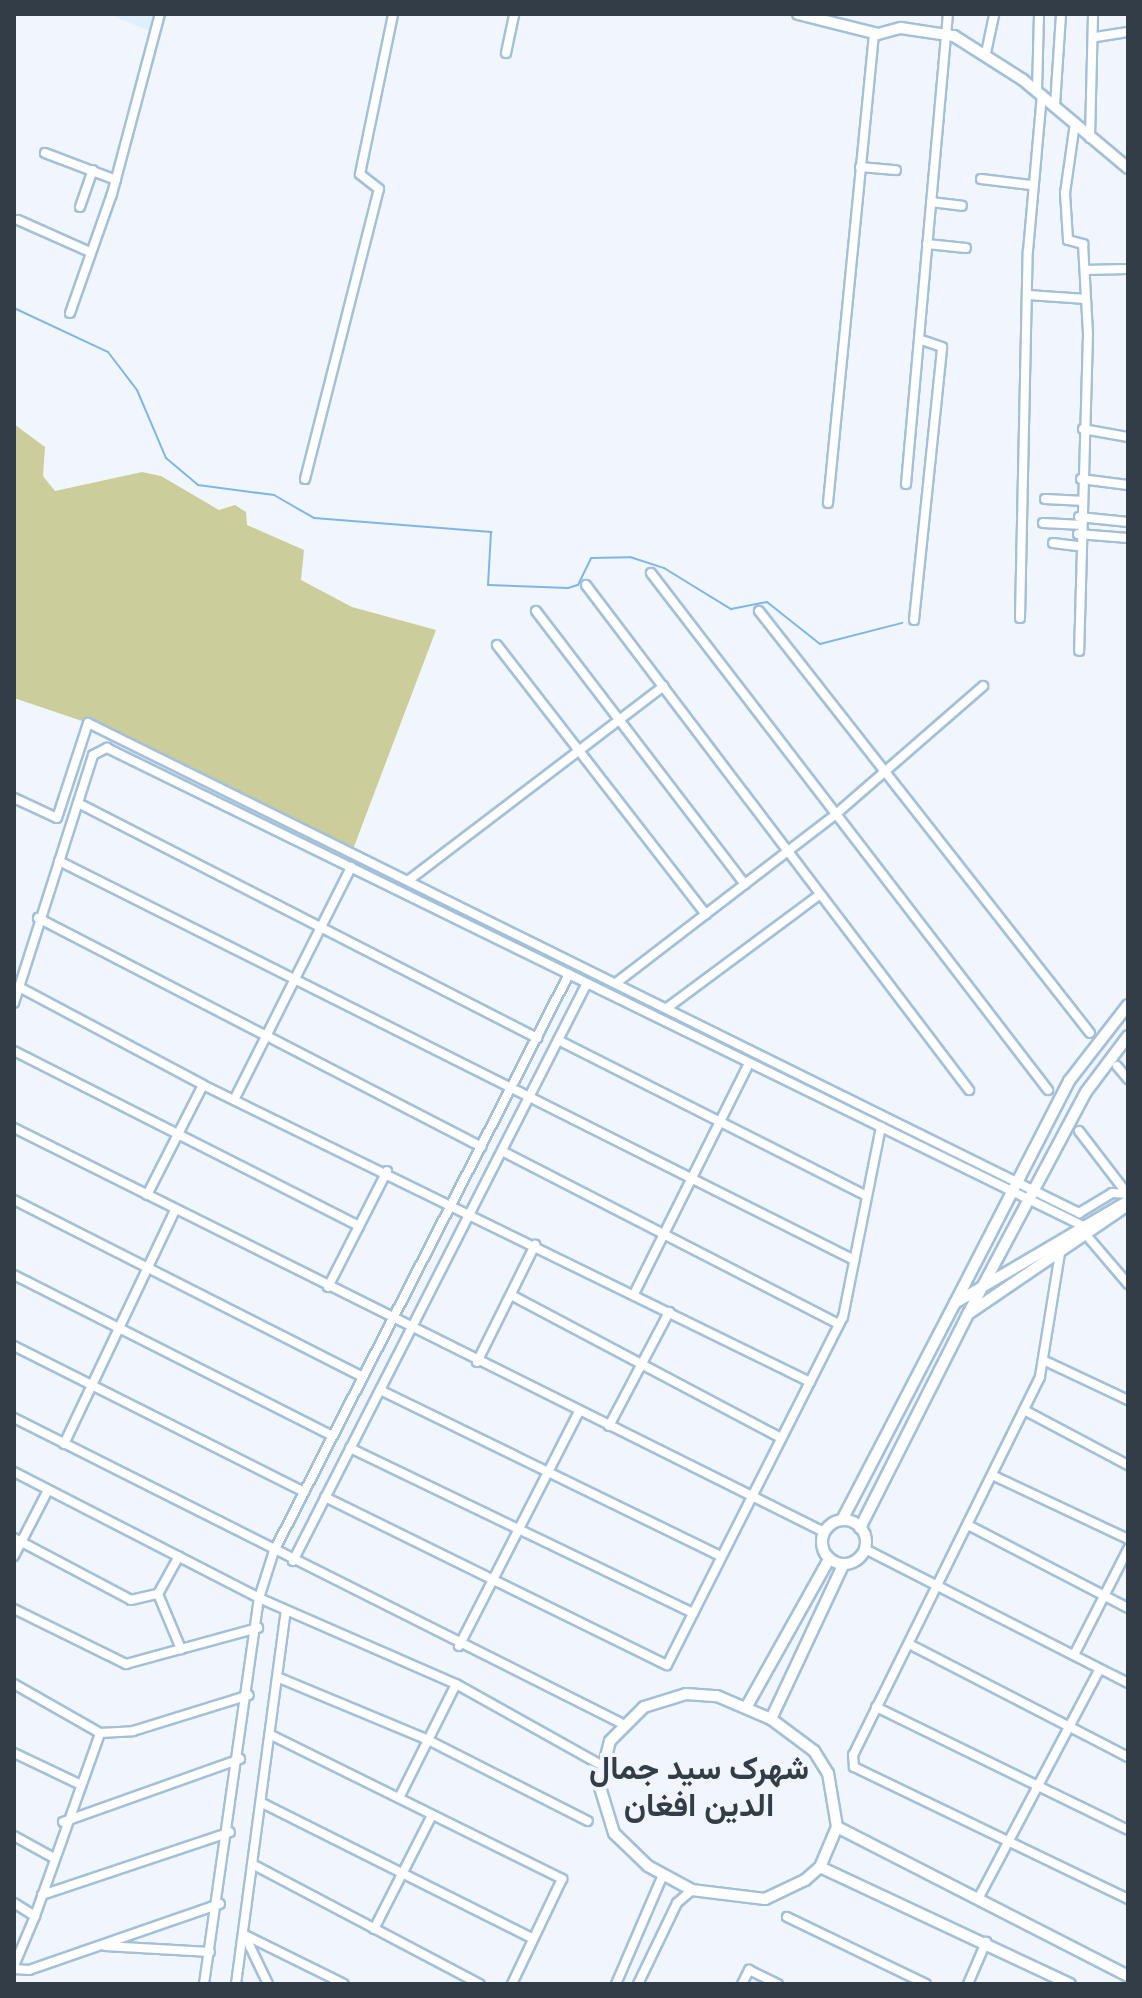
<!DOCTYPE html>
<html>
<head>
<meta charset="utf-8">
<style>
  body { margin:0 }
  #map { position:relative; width:1142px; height:1998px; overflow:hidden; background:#f1f6fc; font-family:Lato,Vazirmatn,sans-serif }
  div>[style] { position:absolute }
  .built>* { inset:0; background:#e1effc }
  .green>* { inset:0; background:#cbcd9b }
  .stream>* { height:2px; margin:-1px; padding:0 1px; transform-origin:1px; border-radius:1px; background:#7db7e8 }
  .roads { filter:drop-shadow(2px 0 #a4c0d9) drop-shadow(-2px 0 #a4c0d9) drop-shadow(0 2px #a4c0d9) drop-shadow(0 -2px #a4c0d9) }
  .minor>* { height:8px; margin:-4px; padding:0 4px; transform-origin:4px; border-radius:4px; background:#fff }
  .tertiary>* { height:10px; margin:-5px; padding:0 5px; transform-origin:5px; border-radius:5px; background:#fff }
  .tertiary>.ring { margin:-5px; padding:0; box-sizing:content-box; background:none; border:10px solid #fff; border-radius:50% }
  span { translate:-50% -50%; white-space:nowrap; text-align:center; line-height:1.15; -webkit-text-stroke:8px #f1f6fc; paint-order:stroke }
  .district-label { font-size:32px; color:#323d47; font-weight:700 }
  .frame { position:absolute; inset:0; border:16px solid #323d47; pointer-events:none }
</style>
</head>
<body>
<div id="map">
  <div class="built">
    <i style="clip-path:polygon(108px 14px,153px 14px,149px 31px)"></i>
  </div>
  <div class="green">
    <i style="clip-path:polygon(14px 424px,45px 447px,43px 476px,55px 491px,142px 472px,161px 476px,219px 510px,235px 505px,246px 512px,247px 525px,304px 550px,301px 580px,352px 607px,436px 630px,352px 852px,88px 723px,14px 698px)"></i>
  </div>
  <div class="stream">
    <i style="left:14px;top:308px;width:104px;rotate:25.1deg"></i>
    <i style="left:108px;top:352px;width:48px;rotate:52.7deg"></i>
    <i style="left:137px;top:390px;width:74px;rotate:66.9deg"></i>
    <i style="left:166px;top:458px;width:42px;rotate:40.2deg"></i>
    <i style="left:198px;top:485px;width:77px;rotate:7.5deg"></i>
    <i style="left:274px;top:495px;width:46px;rotate:29.9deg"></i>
    <i style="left:314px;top:518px;width:178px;rotate:4.5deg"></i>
    <i style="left:491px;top:532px;width:53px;rotate:93.2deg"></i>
    <i style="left:488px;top:585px;width:80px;rotate:2.1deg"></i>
    <i style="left:568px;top:588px;width:10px;rotate:-17deg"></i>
    <i style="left:578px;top:585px;width:30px;rotate:-64deg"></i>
    <i style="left:591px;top:558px;width:39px;rotate:-1deg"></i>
    <i style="left:630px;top:557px;width:36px;rotate:18deg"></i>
    <i style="left:664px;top:568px;width:79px;rotate:31.5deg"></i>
    <i style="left:731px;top:609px;width:37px;rotate:-11deg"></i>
    <i style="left:767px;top:602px;width:68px;rotate:38.4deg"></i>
    <i style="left:820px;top:644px;width:85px;rotate:-14.4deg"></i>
  </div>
  <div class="roads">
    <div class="minor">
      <i style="left:1096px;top:37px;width:32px;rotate:-9deg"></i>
      <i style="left:506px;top:53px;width:40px;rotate:-78deg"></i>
      <i style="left:986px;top:53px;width:40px;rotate:-78deg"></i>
      <i style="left:1037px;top:91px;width:77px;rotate:-88.5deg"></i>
      <i style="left:1055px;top:105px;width:91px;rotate:-86.2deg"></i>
      <i style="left:1075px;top:123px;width:71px;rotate:98.1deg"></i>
      <i style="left:1065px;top:193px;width:47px;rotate:86.3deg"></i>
      <i style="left:1068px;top:240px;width:16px;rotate:15deg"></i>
      <i style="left:1083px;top:244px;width:90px;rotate:86.8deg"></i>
      <i style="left:1088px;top:334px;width:317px;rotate:91.6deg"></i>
      <i style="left:1090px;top:138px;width:124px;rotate:-88.6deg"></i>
      <i style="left:45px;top:153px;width:76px;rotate:20.8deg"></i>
      <i style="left:860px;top:167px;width:36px;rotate:5deg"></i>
      <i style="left:981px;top:179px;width:50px;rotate:6.8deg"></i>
      <i style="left:931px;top:202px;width:31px;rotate:7deg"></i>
      <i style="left:80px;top:207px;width:39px;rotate:-71deg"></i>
      <i style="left:18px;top:220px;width:79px;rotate:24deg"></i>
      <i style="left:927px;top:244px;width:39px;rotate:6deg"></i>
      <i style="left:1085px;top:270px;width:43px;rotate:-1.3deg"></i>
      <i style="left:1028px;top:295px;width:58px;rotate:3.9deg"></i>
      <i style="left:70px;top:313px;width:126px;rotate:-70.6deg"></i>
      <i style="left:112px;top:194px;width:186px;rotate:-75.1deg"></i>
      <i style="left:1083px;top:429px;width:46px;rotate:10.1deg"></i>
      <i style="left:305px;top:479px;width:299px;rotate:-75.7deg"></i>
      <i style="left:379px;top:189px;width:24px;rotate:-142deg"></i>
      <i style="left:360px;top:174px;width:163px;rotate:-78.3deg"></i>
      <i style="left:1081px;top:479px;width:47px;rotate:7.3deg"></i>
      <i style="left:906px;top:484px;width:472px;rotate:-84.9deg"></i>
      <i style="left:1045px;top:499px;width:35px;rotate:3deg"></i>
      <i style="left:828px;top:503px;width:472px;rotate:-84.4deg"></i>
      <i style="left:1079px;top:517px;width:49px;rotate:5.8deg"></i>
      <i style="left:1043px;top:523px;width:35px;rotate:3deg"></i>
      <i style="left:1078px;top:534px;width:50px;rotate:4.6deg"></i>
      <i style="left:1053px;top:543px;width:24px;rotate:7deg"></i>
      <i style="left:651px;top:573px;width:652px;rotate:52.48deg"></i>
      <i style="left:586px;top:585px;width:634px;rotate:52.82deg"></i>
      <i style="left:536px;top:611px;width:344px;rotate:52.6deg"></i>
      <i style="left:759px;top:611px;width:536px;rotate:51.89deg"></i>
      <i style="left:1020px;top:618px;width:367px;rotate:-88.8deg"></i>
      <i style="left:1028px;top:251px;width:157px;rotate:-84.9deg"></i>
      <i style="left:914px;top:620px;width:274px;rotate:-84.1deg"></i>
      <i style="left:942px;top:347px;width:24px;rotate:-161deg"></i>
      <i style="left:497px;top:645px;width:341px;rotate:52.2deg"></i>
      <i style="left:14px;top:798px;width:47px;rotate:24.9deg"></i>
      <i style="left:57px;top:818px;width:100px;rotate:-71.9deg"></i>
      <i style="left:88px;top:723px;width:1106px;rotate:26.31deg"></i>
      <i style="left:1079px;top:1213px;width:39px;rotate:-31deg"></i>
      <i style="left:1112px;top:1193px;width:16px;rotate:4deg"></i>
      <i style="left:78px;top:803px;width:516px;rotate:27.11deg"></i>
      <i style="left:59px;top:861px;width:890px;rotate:26.65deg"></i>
      <i style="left:409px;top:880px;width:320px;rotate:-37.3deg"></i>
      <i style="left:38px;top:918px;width:499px;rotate:27.3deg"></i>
      <i style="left:616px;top:983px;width:277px;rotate:-37.5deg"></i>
      <i style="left:836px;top:814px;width:195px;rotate:-41deg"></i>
      <i style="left:19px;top:987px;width:208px;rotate:28deg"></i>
      <i style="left:203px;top:1085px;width:676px;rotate:26.07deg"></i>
      <i style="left:14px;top:1003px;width:260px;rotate:-72.3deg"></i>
      <i style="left:93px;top:755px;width:16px;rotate:-27deg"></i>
      <i style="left:107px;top:748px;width:1085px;rotate:26.09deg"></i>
      <i style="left:667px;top:1008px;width:188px;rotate:-36.6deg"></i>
      <i style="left:558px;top:1040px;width:346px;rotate:26.8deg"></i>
      <i style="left:14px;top:1051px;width:387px;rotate:26.9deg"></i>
      <i style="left:1117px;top:1066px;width:17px;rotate:50deg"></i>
      <i style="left:234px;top:1100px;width:261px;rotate:-63.3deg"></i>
      <i style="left:14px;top:1128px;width:905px;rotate:26.51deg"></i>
      <i style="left:1079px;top:1131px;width:76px;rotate:52.5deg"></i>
      <i style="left:502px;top:1151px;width:379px;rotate:27.2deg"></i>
      <i style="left:147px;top:1195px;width:123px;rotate:-63deg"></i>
      <i style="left:14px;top:1200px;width:391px;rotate:26.9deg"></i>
      <i style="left:1087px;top:1236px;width:63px;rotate:49.5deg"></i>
      <i style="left:1060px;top:1253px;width:126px;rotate:99.2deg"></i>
      <i style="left:1040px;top:1377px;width:422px;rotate:116.3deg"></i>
      <i style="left:853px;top:1755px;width:12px;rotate:85deg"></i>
      <i style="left:854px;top:1767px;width:304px;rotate:25.7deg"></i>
      <i style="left:14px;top:1275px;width:357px;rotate:26.8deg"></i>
      <i style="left:328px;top:1287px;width:130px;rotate:-63deg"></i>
      <i style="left:634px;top:1294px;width:258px;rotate:-63.5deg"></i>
      <i style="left:511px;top:1295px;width:306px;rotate:27.9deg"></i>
      <i style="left:14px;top:1346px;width:325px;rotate:26.7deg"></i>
      <i style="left:1043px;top:1360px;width:94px;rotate:25.2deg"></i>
      <i style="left:477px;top:1362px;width:131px;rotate:-63.6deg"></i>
      <i style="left:380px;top:1390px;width:379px;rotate:26deg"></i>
      <i style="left:1024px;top:1410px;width:118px;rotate:27.9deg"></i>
      <i style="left:14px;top:1418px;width:679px;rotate:26.68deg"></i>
      <i style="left:609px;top:1426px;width:129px;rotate:-62.2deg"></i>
      <i style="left:64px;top:1444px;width:259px;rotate:-64.6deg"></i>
      <i style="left:350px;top:1448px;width:381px;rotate:25.7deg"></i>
      <i style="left:14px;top:1472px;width:276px;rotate:27.2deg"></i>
      <i style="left:259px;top:1598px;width:215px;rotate:23.6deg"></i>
      <i style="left:456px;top:1684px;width:164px;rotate:29.2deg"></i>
      <i style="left:992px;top:1475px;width:150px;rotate:25.2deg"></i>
      <i style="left:325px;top:1497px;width:381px;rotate:26.2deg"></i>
      <i style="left:667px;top:1665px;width:390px;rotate:-63.2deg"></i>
      <i style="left:843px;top:1317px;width:194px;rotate:-78.7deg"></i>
      <i style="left:968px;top:1525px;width:180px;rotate:27.4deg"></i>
      <i style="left:14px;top:1538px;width:132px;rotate:27.9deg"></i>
      <i style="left:131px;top:1600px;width:28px;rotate:-13deg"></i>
      <i style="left:158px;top:1594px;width:43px;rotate:-61.1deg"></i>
      <i style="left:865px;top:1549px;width:295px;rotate:27deg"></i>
      <i style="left:14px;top:1556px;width:74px;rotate:-62.7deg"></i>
      <i style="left:293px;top:1561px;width:648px;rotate:-63.04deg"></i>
      <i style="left:158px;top:1594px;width:60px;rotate:67.3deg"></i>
      <i style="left:14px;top:1609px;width:125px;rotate:26.2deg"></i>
      <i style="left:126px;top:1664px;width:137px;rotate:-15.3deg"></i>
      <i style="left:909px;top:1644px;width:246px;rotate:27.3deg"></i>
      <i style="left:459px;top:1646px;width:263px;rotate:-62.9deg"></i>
      <i style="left:1074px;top:1655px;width:119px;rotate:-63deg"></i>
      <i style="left:277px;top:1677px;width:164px;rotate:22.6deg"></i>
      <i style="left:428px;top:1740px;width:179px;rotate:26.9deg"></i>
      <i style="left:14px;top:1684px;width:99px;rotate:29.7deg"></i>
      <i style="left:100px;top:1733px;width:33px;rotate:-3deg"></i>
      <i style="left:133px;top:1731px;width:121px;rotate:-17.2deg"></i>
      <i style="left:876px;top:1707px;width:280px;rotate:26deg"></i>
      <i style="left:271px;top:1735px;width:325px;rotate:26.3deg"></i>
      <i style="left:562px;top:1879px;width:116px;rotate:115.5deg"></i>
      <i style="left:14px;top:1753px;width:70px;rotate:25.5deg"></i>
      <i style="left:399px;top:1798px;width:127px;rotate:-63.4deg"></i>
      <i style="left:262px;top:1803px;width:303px;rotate:26.6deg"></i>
      <i style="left:63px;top:1822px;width:188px;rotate:-19.6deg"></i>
      <i style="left:14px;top:1836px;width:43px;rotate:28.9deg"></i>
      <i style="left:254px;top:1865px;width:255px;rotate:27.8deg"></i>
      <i style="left:42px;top:1895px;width:198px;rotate:-18.5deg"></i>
      <i style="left:978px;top:1899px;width:260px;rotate:-62.1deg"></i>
      <i style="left:14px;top:1903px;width:25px;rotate:32deg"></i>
      <i style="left:35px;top:1916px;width:54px;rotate:112.8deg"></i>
      <i style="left:35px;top:1916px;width:194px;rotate:-70.4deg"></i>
      <i style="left:787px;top:1917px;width:154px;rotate:25.7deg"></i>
      <i style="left:374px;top:1929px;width:128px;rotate:-63deg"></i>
      <i style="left:245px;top:1935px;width:110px;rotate:26.3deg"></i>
      <i style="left:245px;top:1936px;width:53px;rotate:64.4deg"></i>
      <i style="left:105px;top:1946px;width:105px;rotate:3.3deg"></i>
      <i style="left:14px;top:1969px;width:15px;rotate:4deg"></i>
      <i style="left:29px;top:1970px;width:202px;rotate:-19.1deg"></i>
      <i style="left:204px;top:1984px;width:390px;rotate:-81.9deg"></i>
      <i style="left:259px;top:1598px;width:49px;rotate:-72.3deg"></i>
      <i style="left:274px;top:1551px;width:648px;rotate:-62.92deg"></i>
      <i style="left:236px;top:1984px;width:377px;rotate:-82.4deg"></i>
      <i style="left:616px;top:1984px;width:119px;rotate:-66.7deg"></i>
      <i style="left:638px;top:1984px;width:90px;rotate:-64.3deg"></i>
      <i style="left:677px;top:1903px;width:20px;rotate:-41deg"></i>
      <i style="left:742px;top:1984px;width:16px;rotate:-63deg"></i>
      <i style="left:749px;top:1970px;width:32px;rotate:26deg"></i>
      <i style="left:968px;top:1984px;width:46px;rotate:-66.8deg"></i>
    </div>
    <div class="tertiary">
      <i style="left:798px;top:14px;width:82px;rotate:14deg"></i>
      <i style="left:878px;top:34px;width:24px;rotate:-15deg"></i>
      <i style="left:901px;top:28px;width:54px;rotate:8.6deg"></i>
      <i style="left:954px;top:36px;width:82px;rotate:32.5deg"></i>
      <i style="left:1023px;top:80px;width:137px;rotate:40deg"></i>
      <i style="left:955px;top:1303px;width:250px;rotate:-62.8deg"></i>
      <i style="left:1069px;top:1081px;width:96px;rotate:-52.2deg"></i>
      <i style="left:969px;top:1312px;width:249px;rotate:-62deg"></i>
      <i style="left:1086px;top:1092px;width:70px;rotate:-53.1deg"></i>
      <i class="ring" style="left:822px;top:1520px;width:34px;height:34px"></i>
      <i style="left:842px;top:1520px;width:245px;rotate:-62.5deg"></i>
      <i style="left:955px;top:1303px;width:201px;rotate:-30.5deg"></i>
      <i style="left:860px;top:1528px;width:240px;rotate:-63.2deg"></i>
      <i style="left:968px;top:1314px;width:194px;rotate:-34.3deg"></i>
      <i style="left:686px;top:1694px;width:31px;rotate:4deg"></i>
      <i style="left:717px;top:1696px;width:59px;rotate:23.1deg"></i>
      <i style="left:771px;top:1719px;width:54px;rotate:36.7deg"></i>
      <i style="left:814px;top:1751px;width:26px;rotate:58deg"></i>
      <i style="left:828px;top:1773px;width:55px;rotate:80.5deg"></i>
      <i style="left:837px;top:1827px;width:43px;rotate:113deg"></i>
      <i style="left:820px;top:1867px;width:20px;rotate:139deg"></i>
      <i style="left:805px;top:1880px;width:44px;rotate:154.6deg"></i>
      <i style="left:765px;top:1899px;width:74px;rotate:-173deg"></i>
      <i style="left:692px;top:1890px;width:50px;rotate:-151.4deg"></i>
      <i style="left:648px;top:1866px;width:47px;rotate:-135.9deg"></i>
      <i style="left:614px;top:1833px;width:51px;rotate:-107deg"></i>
      <i style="left:599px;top:1784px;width:44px;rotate:-75.7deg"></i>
      <i style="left:610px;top:1741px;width:48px;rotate:-45deg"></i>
      <i style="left:644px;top:1707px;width:44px;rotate:-17.2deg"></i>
      <i style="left:747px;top:1706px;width:168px;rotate:-60.8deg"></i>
      <i style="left:771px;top:1719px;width:170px;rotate:-64.9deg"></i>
      <i style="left:837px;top:1827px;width:327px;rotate:27.1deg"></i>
      <i style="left:820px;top:1867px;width:276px;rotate:25.1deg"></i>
    </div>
  </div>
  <div class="district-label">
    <span style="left:699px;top:1786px">شهرک سید جمال<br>الدین افغان</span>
  </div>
  <div class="frame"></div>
</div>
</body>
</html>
